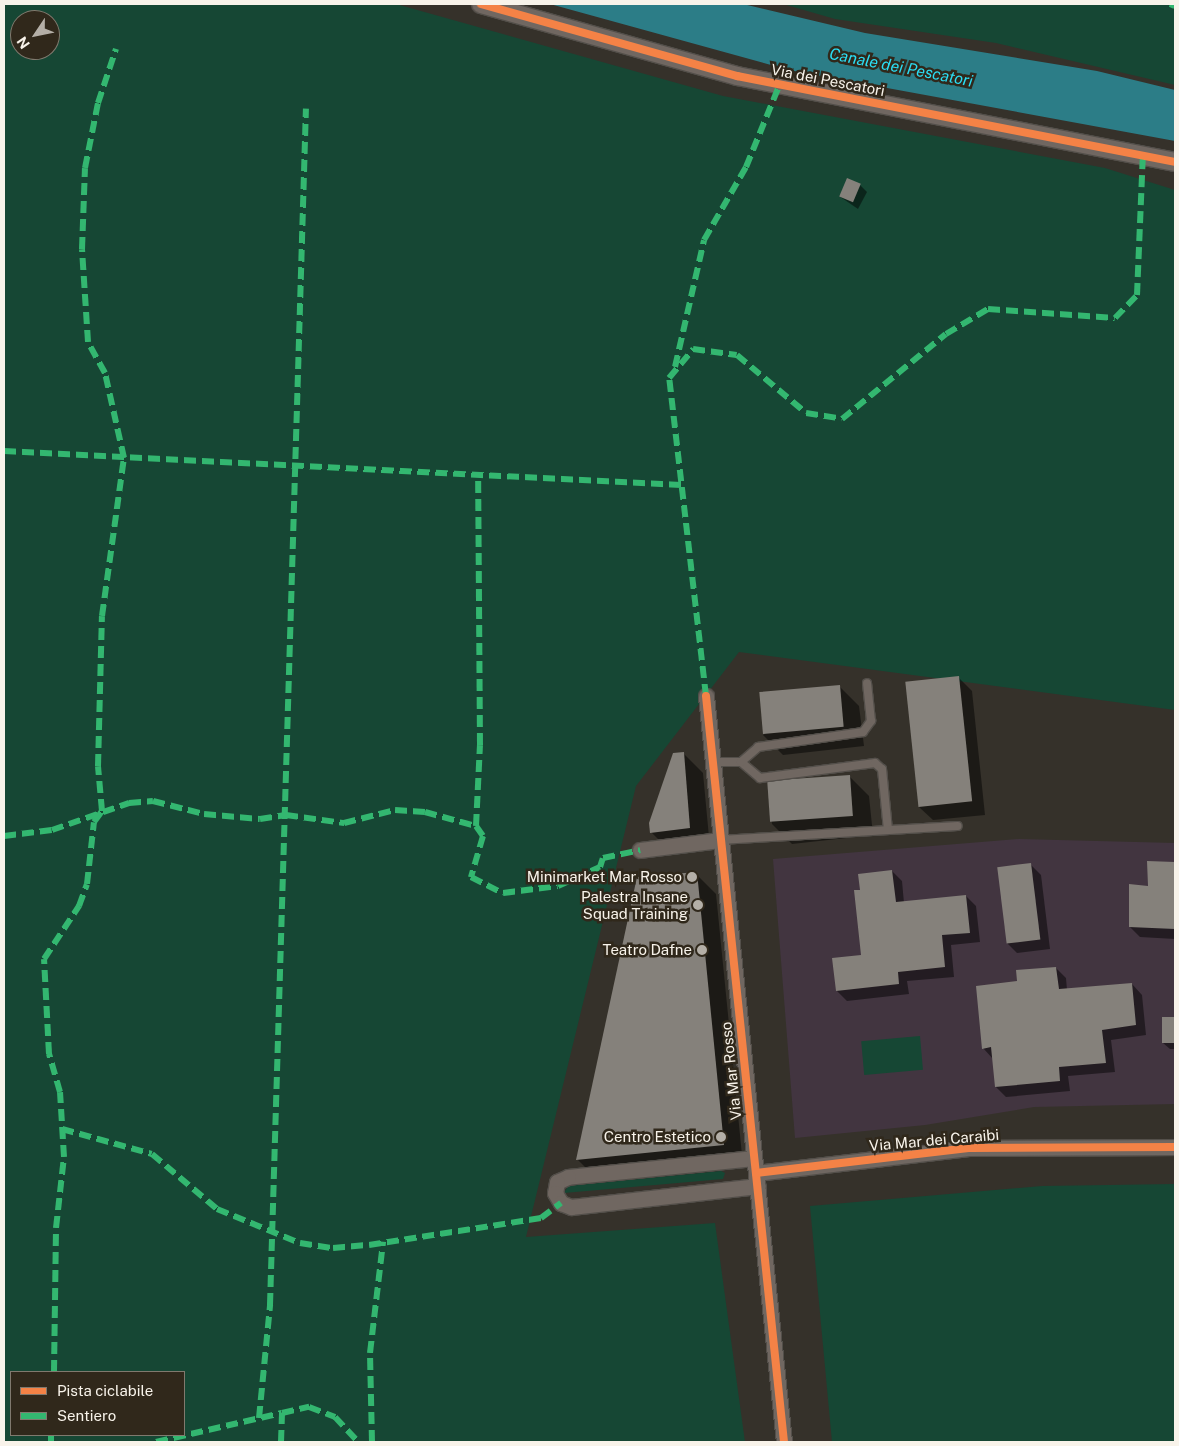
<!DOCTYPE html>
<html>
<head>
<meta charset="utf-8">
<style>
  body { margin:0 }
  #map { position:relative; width:1179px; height:1446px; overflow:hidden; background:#35312a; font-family:"Public Sans",sans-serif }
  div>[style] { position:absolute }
  .education>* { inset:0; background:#423540 }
  .green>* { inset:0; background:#164734; transform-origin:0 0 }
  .water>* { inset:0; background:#2c7d87 }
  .shadow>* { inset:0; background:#0007 }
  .building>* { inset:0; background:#85817b; transform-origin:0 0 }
  .roads { filter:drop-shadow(1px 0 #534f4a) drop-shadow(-1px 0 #534f4a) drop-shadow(0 1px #534f4a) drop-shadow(0 -1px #534f4a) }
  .service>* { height:8px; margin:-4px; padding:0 4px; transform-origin:4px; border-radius:4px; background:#706761 }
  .minor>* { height:15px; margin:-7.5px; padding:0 7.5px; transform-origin:7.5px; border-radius:7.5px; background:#706761 }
  .tertiary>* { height:18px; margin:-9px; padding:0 9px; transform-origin:9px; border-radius:9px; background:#706761 }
  .quiet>* { height:6px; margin-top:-3px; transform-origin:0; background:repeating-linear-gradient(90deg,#33b770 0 12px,transparent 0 18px) }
  .cycleway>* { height:8px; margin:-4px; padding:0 4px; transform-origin:4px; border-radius:4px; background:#f48246 }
  .dots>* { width:14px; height:14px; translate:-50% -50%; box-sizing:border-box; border:2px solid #30281b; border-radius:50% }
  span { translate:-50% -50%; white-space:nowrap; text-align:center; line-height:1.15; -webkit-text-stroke:5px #30281b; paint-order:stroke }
  .street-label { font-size:15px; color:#f8f3ea }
  .poi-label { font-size:15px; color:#f8f3ea }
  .right { translate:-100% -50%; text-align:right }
  .water-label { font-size:16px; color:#2bddf3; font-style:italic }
  .frame { position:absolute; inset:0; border:5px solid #f8f3ea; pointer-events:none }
  .legend { position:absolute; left:10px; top:1371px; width:175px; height:65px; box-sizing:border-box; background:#30281b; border:1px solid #80796e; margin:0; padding:6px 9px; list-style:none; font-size:15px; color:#f8f3ea }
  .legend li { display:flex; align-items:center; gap:10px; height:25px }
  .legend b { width:25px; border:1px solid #80796e }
  .north { position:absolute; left:10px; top:10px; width:50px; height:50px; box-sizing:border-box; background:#30281b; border:1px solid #80796e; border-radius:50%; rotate:236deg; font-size:14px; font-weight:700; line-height:20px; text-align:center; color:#f8f3ea }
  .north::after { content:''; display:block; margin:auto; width:18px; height:22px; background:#b4afa7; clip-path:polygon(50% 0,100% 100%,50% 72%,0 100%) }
</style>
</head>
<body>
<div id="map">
  <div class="education">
    <i style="clip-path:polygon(1019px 839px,1175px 843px,1175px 1104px,1034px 1107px,925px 1125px,795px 1138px,773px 859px)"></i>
  </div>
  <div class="green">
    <i style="clip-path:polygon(evenodd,4px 4px,396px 4px,723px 96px,1105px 168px,1175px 190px,1175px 710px,739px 652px,636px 786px,526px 1237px,715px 1223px,745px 1442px,4px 1442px,4px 4px,20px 20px,50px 20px,50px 50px,20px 50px,20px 20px,4px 4px,11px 1372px,184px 1372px,184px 1435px,11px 1435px,11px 1372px)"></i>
    <i style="clip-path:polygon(783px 4px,1175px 4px,1175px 85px,996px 43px,835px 19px)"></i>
    <i style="left:920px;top:1036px;width:34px;height:59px;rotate:85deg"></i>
    <i style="clip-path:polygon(721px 1171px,725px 1173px,723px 1179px,564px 1193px,568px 1186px)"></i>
    <i style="clip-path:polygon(1175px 1184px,1175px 1442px,832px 1442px,810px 1206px,1042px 1186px)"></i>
  </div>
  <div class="water">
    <i style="clip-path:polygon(550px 4px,743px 4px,865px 33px,1097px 71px,1175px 90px,1175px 141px,789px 70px)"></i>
  </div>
  <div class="shadow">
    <i style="clip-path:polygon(860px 185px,867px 192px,858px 209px,839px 196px)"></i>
    <i style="clip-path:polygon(958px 677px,972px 691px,985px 815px,933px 820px,919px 807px)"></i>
    <i style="clip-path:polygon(839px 686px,859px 706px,864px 746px,783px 755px,763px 735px)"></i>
    <i style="clip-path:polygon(683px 753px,703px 773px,710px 848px,671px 852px,651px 832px)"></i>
    <i style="clip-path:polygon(849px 776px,869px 796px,873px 835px,792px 844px,772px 824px,768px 784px)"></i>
    <i style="clip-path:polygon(1148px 862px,1175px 863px,1175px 939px,1140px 937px,1130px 927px,1149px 887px)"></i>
    <i style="clip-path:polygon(1031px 865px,1041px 875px,1050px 949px,1017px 953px,1007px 943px)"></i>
    <i style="clip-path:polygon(892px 871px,902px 881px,904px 903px,966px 896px,976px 906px,980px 942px,951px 945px,954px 977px,907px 981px,909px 994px,847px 1001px,837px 991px,863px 956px,861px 891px)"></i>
    <i style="clip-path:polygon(696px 874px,716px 894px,743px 1165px,597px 1179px,577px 1159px)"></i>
    <i style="clip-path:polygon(1056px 968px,1066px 978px,1067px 990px,1132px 984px,1142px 995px,1146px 1035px,1111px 1040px,1115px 1072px,1068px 1076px,1070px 1091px,1006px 1097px,996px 1087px,993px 1059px,983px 1048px,1018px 982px)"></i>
    <i style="clip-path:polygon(1175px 1018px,1175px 1049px,1170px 1049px,1163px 1043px,1163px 1019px)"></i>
  </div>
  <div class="building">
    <i style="left:847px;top:178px;width:15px;height:20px;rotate:23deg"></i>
    <i style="left:959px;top:676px;width:126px;height:54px;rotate:84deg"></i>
    <i style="left:840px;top:685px;width:42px;height:81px;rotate:85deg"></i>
    <i style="clip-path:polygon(684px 752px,690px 828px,650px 833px,649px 823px,673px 753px)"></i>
    <i style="left:850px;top:775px;width:41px;height:83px;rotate:86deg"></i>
    <i style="clip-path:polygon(1147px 861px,1175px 862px,1175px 929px,1129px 927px,1129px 884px,1148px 886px)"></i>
    <i style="left:1031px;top:863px;width:77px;height:34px;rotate:83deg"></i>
    <i style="clip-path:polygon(892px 870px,896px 902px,966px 895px,970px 933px,942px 935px,945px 967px,898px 972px,899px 984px,836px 991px,832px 958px,861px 955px,854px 890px,860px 890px,858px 874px)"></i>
    <i style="clip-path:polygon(697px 872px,724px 1145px,576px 1160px,637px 877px)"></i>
    <i style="clip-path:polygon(1056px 967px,1059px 989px,1132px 983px,1136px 1025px,1102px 1030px,1106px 1063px,1059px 1067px,1060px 1081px,995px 1087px,991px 1047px,982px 1049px,976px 986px,1017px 981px,1016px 970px)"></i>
    <i style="left:1162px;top:1017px;width:13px;height:26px"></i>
  </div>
  <div class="roads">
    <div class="service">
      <i style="left:712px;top:762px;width:29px"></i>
      <i style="left:741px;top:762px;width:25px;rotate:40deg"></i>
      <i style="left:760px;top:778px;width:116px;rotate:-7.4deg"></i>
      <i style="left:875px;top:763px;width:9px;rotate:41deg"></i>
      <i style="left:882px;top:769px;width:61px;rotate:84.4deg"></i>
      <i style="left:741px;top:762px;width:23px;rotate:-41deg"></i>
      <i style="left:758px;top:747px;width:106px;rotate:-8.1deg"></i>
      <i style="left:863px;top:732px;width:14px;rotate:-54deg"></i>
      <i style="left:871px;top:721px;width:38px;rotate:-96deg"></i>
      <i style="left:720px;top:840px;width:238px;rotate:-3.4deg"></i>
    </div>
    <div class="minor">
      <i style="left:706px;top:696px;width:750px;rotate:84.03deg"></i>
      <i style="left:640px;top:850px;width:81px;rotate:-7.1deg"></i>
      <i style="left:754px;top:1158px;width:187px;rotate:174.2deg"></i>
      <i style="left:568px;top:1177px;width:12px;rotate:156deg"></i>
      <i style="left:557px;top:1182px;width:11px;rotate:100deg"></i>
      <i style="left:555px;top:1193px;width:12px;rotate:59deg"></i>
      <i style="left:561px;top:1203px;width:11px;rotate:22deg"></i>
      <i style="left:571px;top:1207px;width:188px;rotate:-6.4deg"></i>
      <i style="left:756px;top:1173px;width:214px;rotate:-6.7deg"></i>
      <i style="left:969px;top:1148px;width:206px;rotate:-0.3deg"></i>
    </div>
    <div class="tertiary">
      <i style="left:481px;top:4px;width:266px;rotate:15.7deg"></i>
      <i style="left:737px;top:76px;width:446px;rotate:11.1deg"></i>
    </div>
  </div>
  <div class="quiet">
    <i style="left:1170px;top:4px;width:5px;rotate:22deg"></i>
    <i style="left:675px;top:367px;width:130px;rotate:-77.1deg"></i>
    <i style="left:704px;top:240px;width:84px;rotate:-60.1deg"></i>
    <i style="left:746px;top:167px;width:87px;rotate:-67.8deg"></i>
    <i style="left:4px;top:451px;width:678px;rotate:2.88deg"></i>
    <i style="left:706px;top:696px;width:320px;rotate:-96.6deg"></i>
    <i style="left:669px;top:378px;width:38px;rotate:-50deg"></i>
    <i style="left:693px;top:349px;width:44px;rotate:7.8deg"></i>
    <i style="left:737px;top:355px;width:90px;rotate:40deg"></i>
    <i style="left:806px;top:413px;width:36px;rotate:9deg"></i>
    <i style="left:842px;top:419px;width:134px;rotate:-39.3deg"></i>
    <i style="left:946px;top:334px;width:49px;rotate:-30.8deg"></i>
    <i style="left:988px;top:309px;width:127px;rotate:4.1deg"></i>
    <i style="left:1115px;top:318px;width:32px;rotate:-46deg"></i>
    <i style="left:1137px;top:295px;width:141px;rotate:-87.6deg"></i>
    <i style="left:476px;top:826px;width:81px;rotate:-87.2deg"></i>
    <i style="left:480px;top:745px;width:270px;rotate:-90.4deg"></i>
    <i style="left:4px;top:836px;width:48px;rotate:-7.1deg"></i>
    <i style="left:52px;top:830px;width:82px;rotate:-19.3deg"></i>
    <i style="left:129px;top:803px;width:24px;rotate:-5deg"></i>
    <i style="left:153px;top:801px;width:53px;rotate:14.3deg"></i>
    <i style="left:204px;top:814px;width:56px;rotate:5.1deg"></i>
    <i style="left:260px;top:819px;width:26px;rotate:-9deg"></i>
    <i style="left:286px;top:815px;width:59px;rotate:7.9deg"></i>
    <i style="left:344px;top:823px;width:53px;rotate:-14.3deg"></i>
    <i style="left:395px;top:810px;width:30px;rotate:4deg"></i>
    <i style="left:425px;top:812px;width:53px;rotate:15.4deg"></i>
    <i style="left:476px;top:826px;width:12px;rotate:55deg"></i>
    <i style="left:483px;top:836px;width:43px;rotate:106.3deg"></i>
    <i style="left:471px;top:877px;width:36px;rotate:27deg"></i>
    <i style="left:503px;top:893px;width:55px;rotate:-7.3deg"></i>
    <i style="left:558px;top:886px;width:46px;rotate:-24.3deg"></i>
    <i style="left:600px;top:867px;width:9px;rotate:-72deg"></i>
    <i style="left:603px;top:858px;width:38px;rotate:-12deg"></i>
    <i style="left:62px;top:1129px;width:93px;rotate:15.5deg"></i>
    <i style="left:152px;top:1154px;width:85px;rotate:40.2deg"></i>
    <i style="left:217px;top:1209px;width:90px;rotate:22.3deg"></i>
    <i style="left:300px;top:1243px;width:33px;rotate:9deg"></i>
    <i style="left:333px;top:1248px;width:36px;rotate:-5deg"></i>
    <i style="left:369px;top:1245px;width:174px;rotate:-8.9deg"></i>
    <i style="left:541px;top:1218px;width:25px;rotate:-37deg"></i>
    <i style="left:54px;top:1372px;width:144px;rotate:-89.2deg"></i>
    <i style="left:56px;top:1228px;width:71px;rotate:-83.6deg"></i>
    <i style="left:64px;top:1157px;width:65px;rotate:-93.5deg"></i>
    <i style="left:60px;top:1092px;width:40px;rotate:-106deg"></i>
    <i style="left:49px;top:1054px;width:95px;rotate:-93deg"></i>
    <i style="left:44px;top:959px;width:64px;rotate:-56.6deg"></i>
    <i style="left:79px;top:906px;width:23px;rotate:-70deg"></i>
    <i style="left:87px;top:884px;width:62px;rotate:-83.6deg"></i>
    <i style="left:94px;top:822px;width:14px;rotate:-54deg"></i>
    <i style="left:102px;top:811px;width:45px;rotate:-95.1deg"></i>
    <i style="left:98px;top:766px;width:150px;rotate:-88.5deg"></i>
    <i style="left:102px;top:616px;width:160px;rotate:-82.1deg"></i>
    <i style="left:124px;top:458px;width:87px;rotate:-102.6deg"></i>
    <i style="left:105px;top:373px;width:35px;rotate:-119deg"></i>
    <i style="left:88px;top:342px;width:93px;rotate:-93.7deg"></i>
    <i style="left:82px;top:249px;width:81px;rotate:-87.9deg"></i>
    <i style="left:85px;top:168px;width:66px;rotate:-78.7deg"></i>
    <i style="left:98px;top:103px;width:57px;rotate:-71.6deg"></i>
    <i style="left:259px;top:1418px;width:114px;rotate:-84.4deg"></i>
    <i style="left:270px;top:1305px;width:1197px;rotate:-88.28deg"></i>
    <i style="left:51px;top:1435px;width:7px;rotate:90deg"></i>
    <i style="left:156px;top:1442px;width:129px;rotate:-13deg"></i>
    <i style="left:281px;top:1442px;width:29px;rotate:-88deg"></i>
    <i style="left:282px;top:1413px;width:28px;rotate:-13deg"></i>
    <i style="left:309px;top:1407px;width:28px;rotate:21deg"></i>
    <i style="left:335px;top:1417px;width:34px;rotate:47deg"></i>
    <i style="left:372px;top:1442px;width:89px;rotate:-91.3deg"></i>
    <i style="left:370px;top:1353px;width:112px;rotate:-83.3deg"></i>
  </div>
  <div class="cycleway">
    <i style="left:481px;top:4px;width:266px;rotate:15.7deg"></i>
    <i style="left:737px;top:76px;width:446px;rotate:11.1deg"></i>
    <i style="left:706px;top:696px;width:750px;rotate:84.03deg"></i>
    <i style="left:756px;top:1173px;width:214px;rotate:-6.7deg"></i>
    <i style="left:969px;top:1148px;width:206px;rotate:-0.3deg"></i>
  </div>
  <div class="dots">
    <i style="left:692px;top:877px;background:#b4afa7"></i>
    <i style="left:698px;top:905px;background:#b4afa7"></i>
    <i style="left:702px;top:950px;background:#b4afa7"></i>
    <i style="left:721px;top:1137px;background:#b4afa7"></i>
  </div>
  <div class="street-label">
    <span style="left:828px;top:80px;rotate:11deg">Via dei Pescatori</span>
    <span style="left:731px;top:1071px;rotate:-96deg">Via Mar Rosso</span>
    <span style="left:934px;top:1140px;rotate:-5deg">Via Mar dei Caraibi</span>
  </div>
  <div class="poi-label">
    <span class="right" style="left:682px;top:877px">Minimarket Mar Rosso</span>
    <span class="right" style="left:688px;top:905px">Palestra Insane<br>Squad Training</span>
    <span class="right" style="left:692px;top:950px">Teatro Dafne</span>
    <span class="right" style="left:711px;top:1137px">Centro Estetico</span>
  </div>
  <div class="water-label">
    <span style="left:901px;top:68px;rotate:11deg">Canale dei Pescatori</span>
  </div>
  <div class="frame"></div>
  <ul class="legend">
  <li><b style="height:6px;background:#f48246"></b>Pista ciclabile</li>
  <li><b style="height:6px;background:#33b770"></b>Sentiero</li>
  </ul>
  <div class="north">N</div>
</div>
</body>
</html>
